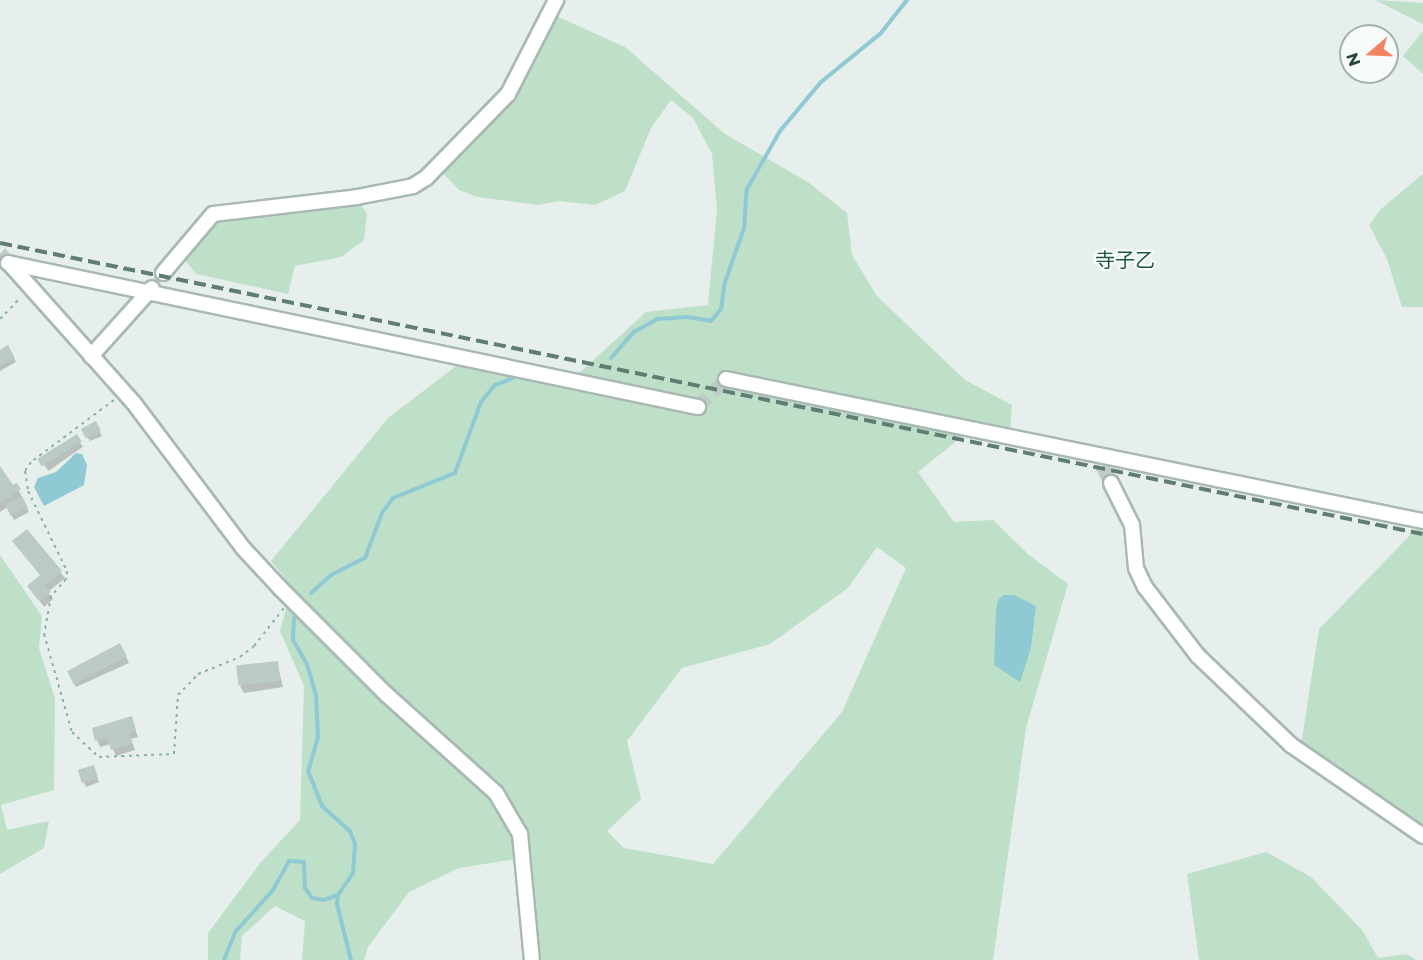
<!DOCTYPE html>
<html>
<head>
<meta charset="utf-8">
<style>
  body { margin:0 }
  #map { position:relative; width:1423px; height:960px; overflow:hidden; background:#e6efeb; font-family:Montserrat,"Noto Sans JP",sans-serif }
  div>[style] { position:absolute }
  .green>* { inset:0; background:#bfe0c8 }
  .water>* { inset:0; background:#8ec9d4 }
  .shadow>* { inset:0; background:#0003; transform-origin:0 0 }
  .stream>* { height:4px; margin:-2px; padding:0 2px; transform-origin:2px; border-radius:2px; background:#8ec9d4 }
  .building>* { inset:0; background:#bbcac4; transform-origin:0 0 }
  .minor-tunnel>* { height:14px; margin-top:-7px; transform-origin:0; background:repeating-linear-gradient(90deg,#bfccc8 0 14px,transparent 0 21px) }
  .path>* { height:2px; margin-top:-1px; transform-origin:0; background:repeating-linear-gradient(90deg,#86b3a5 0 3px,transparent 0 7.5px) }
  .roads { filter:drop-shadow(2px 0 #a8b8b2) drop-shadow(-2px 0 #a8b8b2) drop-shadow(0 2px #a8b8b2) drop-shadow(0 -2px #a8b8b2) }
  .minor>* { height:14px; margin:-7px; padding:0 7px; transform-origin:7px; border-radius:7px; background:#fff }
  .rail>* { height:4px; margin-top:-2px; transform-origin:0; background:repeating-linear-gradient(90deg,#5f7d75 0 12px,transparent 0 18px) }
  span { translate:-50% -50%; white-space:nowrap; text-align:center; line-height:1.15; -webkit-text-stroke:4.5px #f7fbf9; paint-order:stroke }
  .quarter-label { font-size:20px; color:#1f5548 }
  .north { position:absolute; left:1339px; top:24px; width:60px; height:60px; box-sizing:border-box; background:#f7fbf9; border:2px solid #a3b1ad; border-radius:50%; rotate:251deg; font-size:16px; font-weight:700; line-height:24px; text-align:center; color:#24423a }
  .north::after { content:''; display:block; margin:auto; width:21px; height:27px; background:#f4845f; clip-path:polygon(50% 0,100% 100%,50% 72%,0 100%) }
</style>
</head>
<body>
<div id="map">
  <div class="green">
    <i style="clip-path:polygon(1375px 0,1423px 3px,1423px 24px)"></i>
    <i style="clip-path:polygon(evenodd,554px 15px,625px 47px,725px 134px,808px 182px,847px 213px,852px 255px,877px 296px,965px 380px,1012px 405px,1010px 433px,975px 426px,918px 472px,954px 522px,993px 520px,1029px 555px,1068px 584px,1026px 728px,993px 960px,526px 960px,516px 859px,459px 868px,409px 892px,368px 947px,364px 960px,302px 960px,305px 921px,275px 906px,242px 936px,240px 960px,208px 960px,208px 933px,261px 862px,300px 820px,304px 686px,280px 631px,292px 587px,271px 561px,388px 418px,464px 360px,566px 385px,646px 312px,708px 305px,717px 209px,712px 154px,693px 118px,671px 100px,651px 128px,625px 191px,595px 205px,559px 201px,538px 205px,477px 197px,459px 190px,441px 171px,503px 108px,554px 15px,877px 547px,906px 568px,842px 712px,713px 864px,624px 848px,607px 831px,641px 799px,627px 741px,682px 668px,770px 644px,848px 588px,877px 547px)"></i>
    <i style="clip-path:polygon(1423px 31px,1423px 74px,1403px 56px)"></i>
    <i style="clip-path:polygon(1423px 174px,1423px 307px,1402px 307px,1387px 259px,1369px 225px,1381px 209px)"></i>
    <i style="clip-path:polygon(358px 200px,367px 214px,364px 240px,341px 257px,295px 266px,288px 294px,196px 274px,181px 255px,218px 216px)"></i>
    <i style="clip-path:polygon(1423px 522px,1423px 844px,1299px 758px,1319px 629px)"></i>
    <i style="clip-path:polygon(0 555px,42px 616px,39px 648px,55px 699px,54px 790px,1px 805px,7px 830px,49px 821px,44px 848px,0 874px)"></i>
    <i style="clip-path:polygon(1266px 852px,1311px 877px,1363px 931px,1378px 958px,1407px 954px,1416px 960px,1199px 960px,1187px 874px)"></i>
  </div>
  <div class="water">
    <i style="clip-path:polygon(76px 453px,82px 454px,87px 465px,84px 485px,44px 506px,34px 487px,38px 478px,56px 472px)"></i>
    <i style="clip-path:polygon(1004px 595px,1014px 595px,1036px 606px,1031px 648px,1020px 682px,994px 665px,996px 611px,998px 600px)"></i>
  </div>
  <div class="shadow">
    <i style="clip-path:polygon(7px 347px,16px 362px,0 371px,0 351px)"></i>
    <i style="clip-path:polygon(95px 423px,102px 436px,90px 441px,83px 429px)"></i>
    <i style="left:76px;top:437px;width:12px;height:42px;rotate:55deg"></i>
    <i style="clip-path:polygon(0 469px,13px 487px,16px 485px,29px 512px,14px 520px,7px 507px,0 512px)"></i>
    <i style="clip-path:polygon(27px 531px,65px 578px,48px 592px,53px 599px,44px 607px,29px 586px,41px 576px)"></i>
    <i style="clip-path:polygon(123px 651px,129px 663px,76px 687px,72px 681px)"></i>
    <i style="clip-path:polygon(277px 663px,283px 687px,244px 693px,240px 686px)"></i>
    <i style="clip-path:polygon(131px 718px,138px 737px,131px 739px,135px 750px,116px 756px,111px 744px,100px 747px,93px 729px)"></i>
    <i style="clip-path:polygon(95px 771px,99px 782px,86px 787px,84px 783px)"></i>
  </div>
  <div class="stream">
    <i style="left:611px;top:358px;width:35px;rotate:-49deg"></i>
    <i style="left:634px;top:332px;width:26px;rotate:-29deg"></i>
    <i style="left:657px;top:319px;width:30px;rotate:-4deg"></i>
    <i style="left:687px;top:317px;width:24px;rotate:9deg"></i>
    <i style="left:711px;top:321px;width:16px;rotate:-50deg"></i>
    <i style="left:721px;top:309px;width:27px;rotate:-82deg"></i>
    <i style="left:725px;top:282px;width:57px;rotate:-70.6deg"></i>
    <i style="left:744px;top:228px;width:39px;rotate:-86deg"></i>
    <i style="left:747px;top:189px;width:67px;rotate:-60.4deg"></i>
    <i style="left:780px;top:131px;width:64px;rotate:-50.1deg"></i>
    <i style="left:821px;top:82px;width:77px;rotate:-39.2deg"></i>
    <i style="left:881px;top:33px;width:42px;rotate:-51.8deg"></i>
    <i style="left:311px;top:593px;width:27px;rotate:-42deg"></i>
    <i style="left:331px;top:575px;width:38px;rotate:-27deg"></i>
    <i style="left:365px;top:558px;width:48px;rotate:-69.3deg"></i>
    <i style="left:382px;top:513px;width:19px;rotate:-54deg"></i>
    <i style="left:393px;top:498px;width:67px;rotate:-22deg"></i>
    <i style="left:455px;top:473px;width:76px;rotate:-69.9deg"></i>
    <i style="left:481px;top:402px;width:22px;rotate:-51deg"></i>
    <i style="left:495px;top:385px;width:19px;rotate:-21deg"></i>
    <i style="left:294px;top:618px;width:22px;rotate:93deg"></i>
    <i style="left:293px;top:640px;width:28px;rotate:60deg"></i>
    <i style="left:307px;top:664px;width:32px;rotate:74deg"></i>
    <i style="left:316px;top:695px;width:42px;rotate:87.3deg"></i>
    <i style="left:318px;top:737px;width:35px;rotate:106deg"></i>
    <i style="left:308px;top:771px;width:38px;rotate:68deg"></i>
    <i style="left:322px;top:806px;width:38px;rotate:42deg"></i>
    <i style="left:350px;top:831px;width:14px;rotate:69deg"></i>
    <i style="left:355px;top:844px;width:29px;rotate:94deg"></i>
    <i style="left:353px;top:873px;width:27px;rotate:124deg"></i>
    <i style="left:338px;top:895px;width:9px;rotate:96deg"></i>
    <i style="left:337px;top:904px;width:58px;rotate:76deg"></i>
    <i style="left:224px;top:960px;width:31px;rotate:-68deg"></i>
    <i style="left:236px;top:931px;width:55px;rotate:-47.9deg"></i>
    <i style="left:273px;top:890px;width:33px;rotate:-61deg"></i>
    <i style="left:289px;top:861px;width:15px;rotate:4deg"></i>
    <i style="left:304px;top:862px;width:26px;rotate:88deg"></i>
    <i style="left:305px;top:888px;width:12px;rotate:55deg"></i>
    <i style="left:312px;top:898px;width:12px;rotate:9deg"></i>
    <i style="left:324px;top:900px;width:15px;rotate:-20deg"></i>
  </div>
  <div class="building">
    <i style="clip-path:polygon(8px 345px,15px 358px,0 366px,0 350px)"></i>
    <i style="left:96px;top:421px;width:11px;height:17px;rotate:63deg"></i>
    <i style="left:77px;top:434px;width:9px;height:47px;rotate:58deg"></i>
    <i style="clip-path:polygon(0 466px,13px 485px,17px 483px,21px 489px,0 504px)"></i>
    <i style="left:22px;top:496px;width:13px;height:19px;rotate:63deg"></i>
    <i style="clip-path:polygon(27px 529px,62px 571px,45px 586px,51px 592px,39px 601px,27px 586px,40px 575px,12px 541px)"></i>
    <i style="left:120px;top:643px;width:15px;height:60px;rotate:62deg"></i>
    <i style="left:278px;top:661px;width:20px;height:42px;rotate:84deg"></i>
    <i style="clip-path:polygon(132px 716px,136px 730px,129px 733px,132px 744px,111px 750px,107px 738px,95px 741px,92px 728px)"></i>
    <i style="left:94px;top:765px;width:14px;height:17px;rotate:73deg"></i>
  </div>
  <div class="minor-tunnel">
    <i style="left:0;top:253px;width:13px;rotate:48deg"></i>
    <i style="left:698px;top:407px;width:40px;rotate:-45deg"></i>
    <i style="left:1102px;top:466px;width:19px;rotate:62deg"></i>
  </div>
  <div class="path">
    <i style="left:0;top:319px;width:30px;rotate:-46deg"></i>
    <i style="left:114px;top:400px;width:104px;rotate:143.2deg"></i>
    <i style="left:31px;top:462px;width:11px;rotate:124deg"></i>
    <i style="left:25px;top:471px;width:20px;rotate:81deg"></i>
    <i style="left:28px;top:491px;width:89px;rotate:64deg"></i>
    <i style="left:67px;top:571px;width:8px;rotate:97deg"></i>
    <i style="left:66px;top:579px;width:23px;rotate:131deg"></i>
    <i style="left:51px;top:596px;width:39px;rotate:100deg"></i>
    <i style="left:44px;top:634px;width:102px;rotate:74.1deg"></i>
    <i style="left:72px;top:732px;width:37px;rotate:43deg"></i>
    <i style="left:99px;top:757px;width:75px;rotate:-2.3deg"></i>
    <i style="left:174px;top:754px;width:59px;rotate:-86.1deg"></i>
    <i style="left:178px;top:695px;width:29px;rotate:-46deg"></i>
    <i style="left:198px;top:674px;width:45px;rotate:-22deg"></i>
    <i style="left:240px;top:657px;width:18px;rotate:-38deg"></i>
    <i style="left:254px;top:646px;width:48px;rotate:-51.7deg"></i>
  </div>
  <div class="roads">
    <div class="minor">
      <i style="left:8px;top:263px;width:705px;rotate:11.79deg"></i>
      <i style="left:9px;top:263px;width:186px;rotate:48.3deg"></i>
      <i style="left:133px;top:402px;width:183px;rotate:53deg"></i>
      <i style="left:243px;top:548px;width:56px;rotate:47.2deg"></i>
      <i style="left:281px;top:589px;width:148px;rotate:45deg"></i>
      <i style="left:386px;top:694px;width:148px;rotate:42deg"></i>
      <i style="left:496px;top:793px;width:48px;rotate:59.7deg"></i>
      <i style="left:520px;top:834px;width:127px;rotate:84.6deg"></i>
      <i style="left:163px;top:273px;width:77px;rotate:-49.7deg"></i>
      <i style="left:213px;top:214px;width:145px;rotate:-6.7deg"></i>
      <i style="left:357px;top:197px;width:57px;rotate:-11.1deg"></i>
      <i style="left:413px;top:186px;width:15px;rotate:-32deg"></i>
      <i style="left:426px;top:178px;width:117px;rotate:-45.7deg"></i>
      <i style="left:508px;top:94px;width:106px;rotate:-62.9deg"></i>
      <i style="left:91px;top:356px;width:91px;rotate:-48.1deg"></i>
      <i style="left:726px;top:379px;width:711px;rotate:11.52deg"></i>
      <i style="left:1111px;top:483px;width:47px;rotate:63.4deg"></i>
      <i style="left:1132px;top:525px;width:43px;rotate:84.7deg"></i>
      <i style="left:1136px;top:568px;width:21px;rotate:65deg"></i>
      <i style="left:1145px;top:587px;width:87px;rotate:52.5deg"></i>
      <i style="left:1198px;top:656px;width:129px;rotate:43.7deg"></i>
      <i style="left:1291px;top:745px;width:160px;rotate:34.6deg"></i>
    </div>
  </div>
  <div class="rail">
    <i style="left:0;top:243px;width:1452px;rotate:11.56deg"></i>
  </div>
  <div class="quarter-label">
    <span style="left:1125px;top:260px">寺子乙</span>
  </div>
  <div class="north">N</div>
</div>
</body>
</html>
